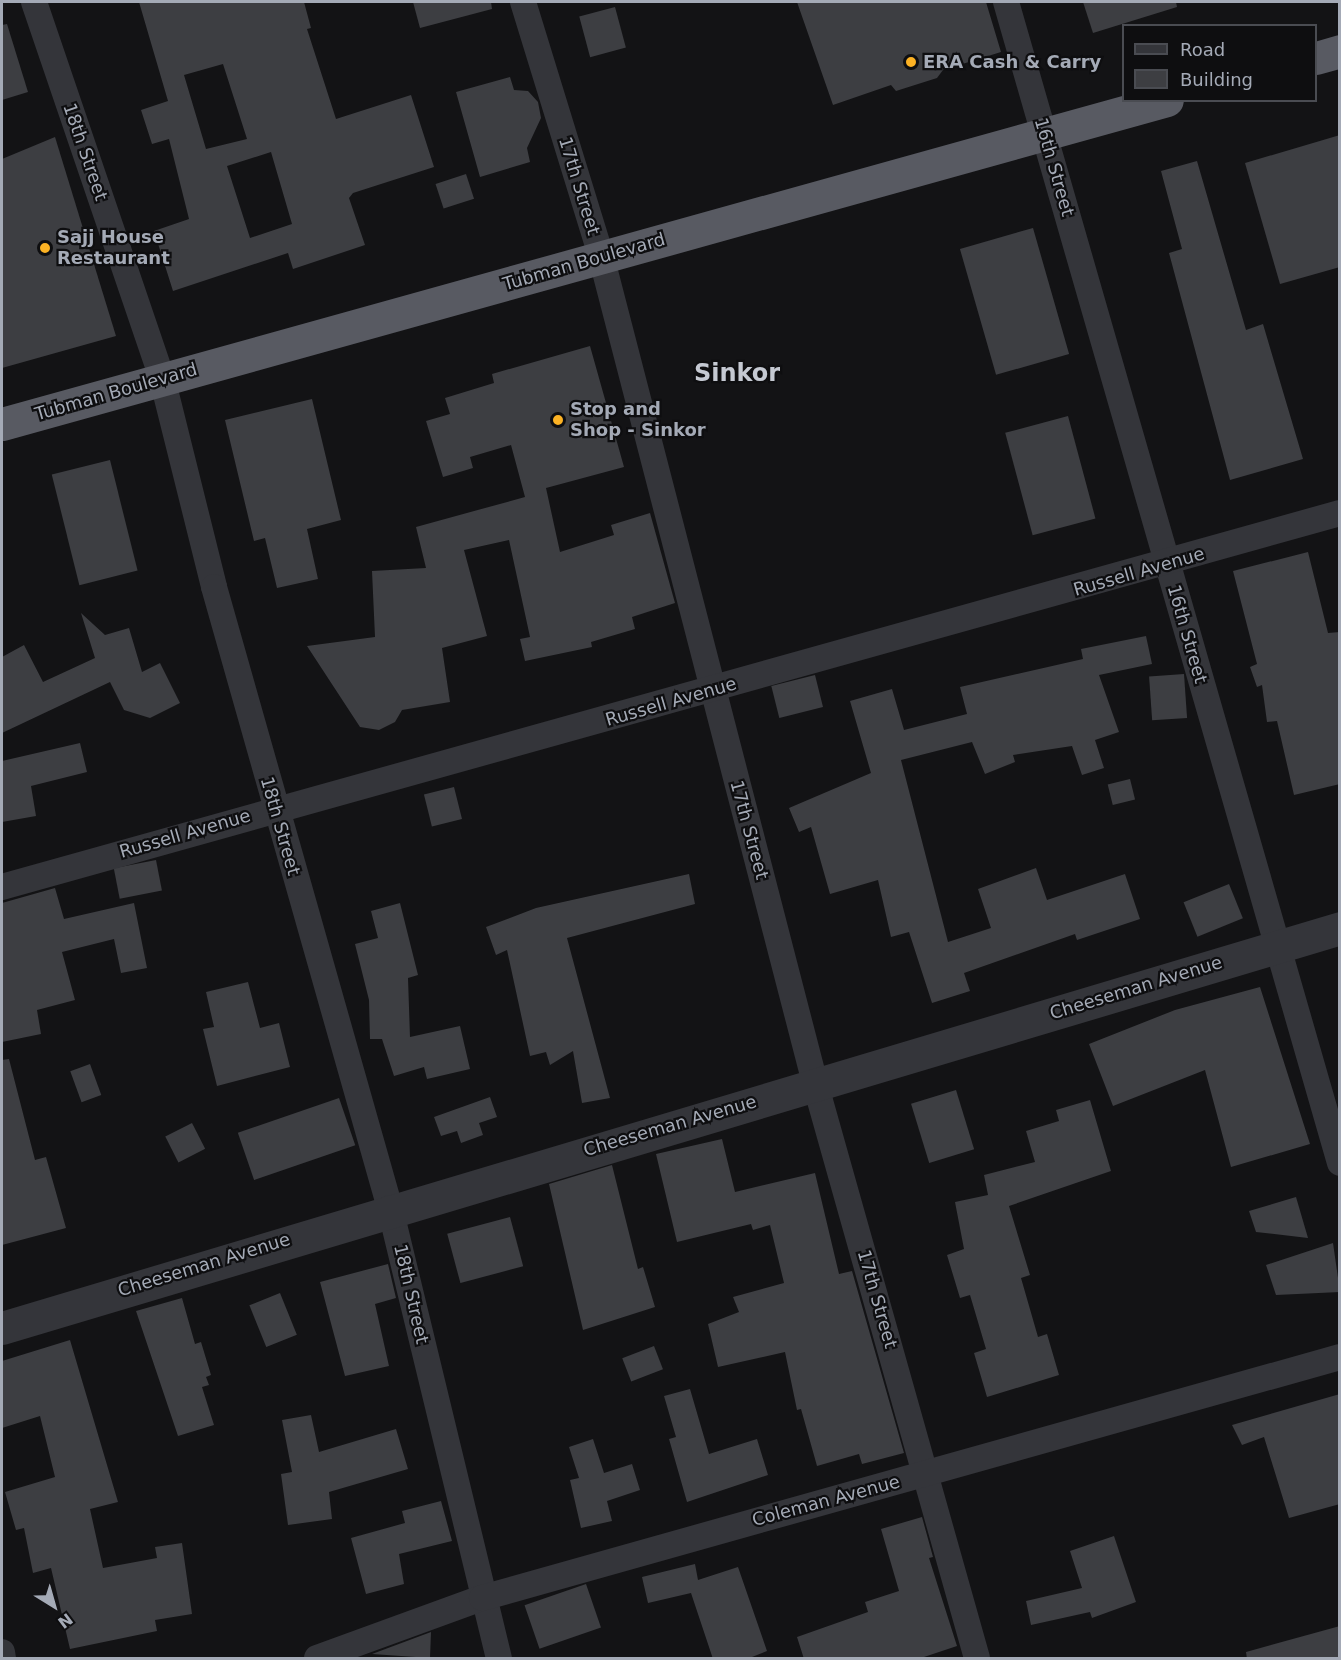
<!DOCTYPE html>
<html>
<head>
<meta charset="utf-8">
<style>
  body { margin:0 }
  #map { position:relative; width:1341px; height:1660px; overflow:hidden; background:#131315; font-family:"DejaVu Sans",sans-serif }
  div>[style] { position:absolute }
  .building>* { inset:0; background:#3d3e42; transform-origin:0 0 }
  .minor>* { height:26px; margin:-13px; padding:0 13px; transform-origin:13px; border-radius:13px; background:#34353a }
  .tertiary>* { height:33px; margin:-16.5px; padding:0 16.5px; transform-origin:16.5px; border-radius:16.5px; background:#34353a }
  .trunk>* { height:33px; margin:-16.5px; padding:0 16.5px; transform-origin:16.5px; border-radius:16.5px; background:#585a62 }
  .dots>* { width:16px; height:16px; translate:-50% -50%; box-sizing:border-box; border:3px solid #0e0e10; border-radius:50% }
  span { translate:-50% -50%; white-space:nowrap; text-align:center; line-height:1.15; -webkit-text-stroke:4.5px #0e0e10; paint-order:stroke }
  .poi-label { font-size:18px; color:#a4aab6; font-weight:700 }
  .left { translate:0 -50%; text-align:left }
  .street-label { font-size:18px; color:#a4aab6 }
  .district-label { font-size:24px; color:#c5c9d2; font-weight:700 }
  .frame { position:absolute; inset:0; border:3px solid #a4aab6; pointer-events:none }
  .legend { position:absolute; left:1122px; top:24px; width:195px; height:78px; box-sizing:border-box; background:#0e0e10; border:2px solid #4a4c52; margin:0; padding:8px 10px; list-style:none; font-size:18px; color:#a4aab6 }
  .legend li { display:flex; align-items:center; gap:12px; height:30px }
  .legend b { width:30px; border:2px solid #4a4c52 }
  .north { position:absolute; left:24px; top:1576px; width:60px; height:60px; -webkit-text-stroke:4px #0e0e10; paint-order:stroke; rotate:143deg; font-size:16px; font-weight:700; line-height:24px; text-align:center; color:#a4aab6 }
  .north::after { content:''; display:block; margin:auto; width:21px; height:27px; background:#a4aab6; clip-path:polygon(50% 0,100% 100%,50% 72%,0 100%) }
</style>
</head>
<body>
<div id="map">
  <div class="building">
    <i style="clip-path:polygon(evenodd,139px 2px,304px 2px,311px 28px,307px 29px,336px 119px,411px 95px,434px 167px,353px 193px,349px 198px,365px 245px,293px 269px,288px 253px,173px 291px,154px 231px,189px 219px,169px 139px,152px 144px,141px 110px,168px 101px,139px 2px,223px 64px,247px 139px,206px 149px,184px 75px,223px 64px,139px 2px,271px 152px,292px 224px,250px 238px,227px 166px,271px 152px)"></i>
    <i style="clip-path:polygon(413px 2px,491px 2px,492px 9px,420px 28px)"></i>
    <i style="clip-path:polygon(797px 2px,986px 2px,1001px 52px,943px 70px,937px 78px,896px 91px,891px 85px,833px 105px)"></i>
    <i style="clip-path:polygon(1083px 2px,1176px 2px,1177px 7px,1093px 33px)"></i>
    <i style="left:615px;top:7px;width:42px;height:37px;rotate:75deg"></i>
    <i style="clip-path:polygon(7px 24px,28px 92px,2px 100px,2px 25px)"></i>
    <i style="clip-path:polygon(510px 77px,514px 90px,528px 91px,538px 102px,541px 118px,527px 148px,530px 162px,480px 177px,456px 92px)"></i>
    <i style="clip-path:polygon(1340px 135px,1340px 267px,1280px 284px,1245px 163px)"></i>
    <i style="clip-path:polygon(55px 137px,116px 336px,2px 368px,2px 159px)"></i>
    <i style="clip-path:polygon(1197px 161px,1246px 330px,1263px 324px,1303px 459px,1230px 480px,1169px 253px,1182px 249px,1161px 171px)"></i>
    <i style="left:466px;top:174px;width:26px;height:32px;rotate:72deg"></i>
    <i style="left:1033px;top:228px;width:131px;height:76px;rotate:74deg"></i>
    <i style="clip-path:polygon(590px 346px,624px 467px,546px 488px,560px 552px,614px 535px,611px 525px,650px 513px,675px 603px,632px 617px,635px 629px,591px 642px,592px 647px,525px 661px,520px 639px,530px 637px,509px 540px,464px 550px,487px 636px,442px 648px,450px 702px,402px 710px,395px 722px,379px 730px,360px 727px,307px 646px,375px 637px,372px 571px,426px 568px,416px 527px,525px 497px,511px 445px,470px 457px,473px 468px,443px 477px,426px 421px,450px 414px,445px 398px,494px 383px,492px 374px)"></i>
    <i style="clip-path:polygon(312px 399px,341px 520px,307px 529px,318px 579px,277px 588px,265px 538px,254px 541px,225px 420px)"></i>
    <i style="left:1068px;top:416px;width:106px;height:65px;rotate:75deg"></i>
    <i style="left:110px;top:460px;width:114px;height:60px;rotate:76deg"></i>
    <i style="clip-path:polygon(1308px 552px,1328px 633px,1340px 632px,1340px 784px,1294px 795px,1277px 721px,1267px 722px,1262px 685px,1257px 687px,1250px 667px,1257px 664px,1233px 571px)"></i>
    <i style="clip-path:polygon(81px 613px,105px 635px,129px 628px,142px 672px,160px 663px,180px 703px,150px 718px,124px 710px,110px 682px,2px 733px,2px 657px,24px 645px,43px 682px,95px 658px)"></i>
    <i style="clip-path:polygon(1146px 636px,1152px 664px,1099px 675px,1119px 732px,1095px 740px,1104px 768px,1082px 775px,1072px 746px,1013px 755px,1015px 762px,985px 774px,972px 742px,901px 760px,948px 942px,991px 928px,978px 889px,1036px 868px,1047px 900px,1125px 874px,1140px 919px,1077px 940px,1075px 934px,964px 973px,970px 991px,932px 1003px,909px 932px,891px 937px,878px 880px,830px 894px,811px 827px,799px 832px,789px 808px,871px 773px,850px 701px,892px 689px,904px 730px,967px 714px,960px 687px,1083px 659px,1081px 649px)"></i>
    <i style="left:1184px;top:674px;width:44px;height:35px;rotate:86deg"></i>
    <i style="left:815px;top:675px;width:33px;height:45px;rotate:76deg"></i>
    <i style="clip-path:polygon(80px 743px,87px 772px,31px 786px,36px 816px,2px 822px,2px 761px)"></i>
    <i style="left:1130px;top:779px;width:21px;height:23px;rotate:76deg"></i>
    <i style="left:454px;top:787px;width:33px;height:31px;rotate:76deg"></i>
    <i style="left:156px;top:860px;width:31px;height:43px;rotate:79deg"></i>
    <i style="clip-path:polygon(689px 874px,695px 904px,567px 938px,610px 1098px,582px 1103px,573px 1051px,550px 1065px,546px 1052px,530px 1056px,507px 950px,496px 955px,486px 927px,536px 908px)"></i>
    <i style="left:1229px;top:884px;width:37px;height:49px;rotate:68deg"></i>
    <i style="clip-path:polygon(55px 888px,64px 919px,134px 903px,147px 968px,121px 973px,114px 939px,62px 952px,75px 1000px,37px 1010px,41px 1034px,2px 1042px,2px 903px)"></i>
    <i style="clip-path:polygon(400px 903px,418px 975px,408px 978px,410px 1037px,460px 1026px,470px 1069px,427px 1079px,424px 1067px,394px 1076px,382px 1039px,370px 1039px,369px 1000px,355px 944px,378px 938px,371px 911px)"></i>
    <i style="clip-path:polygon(248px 982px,260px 1028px,279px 1023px,290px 1067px,217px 1086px,203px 1029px,214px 1027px,206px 992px)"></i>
    <i style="clip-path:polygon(1260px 987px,1310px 1144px,1231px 1167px,1205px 1070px,1113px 1106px,1089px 1044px,1175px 1010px)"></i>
    <i style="clip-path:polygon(9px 1059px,35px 1160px,46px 1157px,66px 1228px,2px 1245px,2px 1060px)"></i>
    <i style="left:90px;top:1064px;width:33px;height:21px;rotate:70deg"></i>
    <i style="left:956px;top:1090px;width:62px;height:47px;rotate:73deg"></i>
    <i style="clip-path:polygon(490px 1097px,497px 1117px,479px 1123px,483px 1135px,461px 1143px,457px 1131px,441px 1136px,434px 1117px)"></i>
    <i style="left:339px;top:1098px;width:50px;height:107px;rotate:71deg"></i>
    <i style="clip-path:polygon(1090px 1100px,1111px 1171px,1009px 1206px,1030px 1275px,1021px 1278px,1038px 1337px,1047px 1334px,1059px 1375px,987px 1397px,974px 1353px,986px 1349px,970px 1295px,960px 1298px,947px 1255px,964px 1249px,955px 1202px,988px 1195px,984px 1175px,1035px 1162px,1026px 1131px,1059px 1121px,1056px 1110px)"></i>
    <i style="left:192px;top:1123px;width:29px;height:30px;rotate:63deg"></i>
    <i style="clip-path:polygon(722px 1139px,735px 1192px,815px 1173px,839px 1274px,852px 1271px,904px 1453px,862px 1464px,859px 1454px,817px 1466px,801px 1409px,797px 1410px,785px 1352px,718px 1367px,708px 1324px,739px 1312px,733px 1297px,784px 1283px,770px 1225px,753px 1230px,751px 1224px,677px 1242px,656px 1154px)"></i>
    <i style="clip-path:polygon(612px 1165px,638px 1269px,643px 1267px,655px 1307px,583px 1330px,549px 1184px)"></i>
    <i style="clip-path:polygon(1296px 1197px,1308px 1238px,1256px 1232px,1249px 1211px)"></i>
    <i style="left:510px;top:1217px;width:51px;height:65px;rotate:75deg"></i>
    <i style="clip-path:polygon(1333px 1243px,1340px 1292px,1276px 1295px,1266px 1265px)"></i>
    <i style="clip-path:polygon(388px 1264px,396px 1298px,375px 1304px,389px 1366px,345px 1376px,320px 1282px)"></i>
    <i style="left:280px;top:1293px;width:45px;height:33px;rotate:68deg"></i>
    <i style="clip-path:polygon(182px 1298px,195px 1344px,201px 1342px,211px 1375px,206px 1377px,209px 1385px,202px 1387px,214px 1425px,178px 1436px,136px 1311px)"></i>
    <i style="clip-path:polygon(70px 1340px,118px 1502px,90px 1509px,103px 1568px,157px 1558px,155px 1547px,182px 1543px,192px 1614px,155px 1620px,157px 1631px,70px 1649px,51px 1568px,33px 1573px,24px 1528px,16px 1530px,5px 1492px,55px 1477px,40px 1416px,2px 1428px,2px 1361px)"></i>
    <i style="left:654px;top:1346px;width:25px;height:34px;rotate:69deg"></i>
    <i style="clip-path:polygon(690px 1389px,709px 1454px,757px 1439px,768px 1475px,687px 1502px,669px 1439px,676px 1437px,664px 1396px)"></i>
    <i style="clip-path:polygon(1340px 1394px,1340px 1504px,1289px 1518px,1264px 1437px,1242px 1445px,1232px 1425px)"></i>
    <i style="clip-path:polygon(311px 1415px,319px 1452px,396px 1429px,408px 1469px,329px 1492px,332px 1519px,288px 1525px,281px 1474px,292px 1472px,282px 1420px)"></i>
    <i style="clip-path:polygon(593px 1439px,604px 1473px,632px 1464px,640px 1490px,607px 1501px,612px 1521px,581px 1528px,570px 1480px,579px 1478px,569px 1447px)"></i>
    <i style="clip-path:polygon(441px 1501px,452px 1541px,399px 1554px,404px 1584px,366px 1594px,351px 1538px,405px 1523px,402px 1511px)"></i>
    <i style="clip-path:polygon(922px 1517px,933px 1557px,929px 1558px,957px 1646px,918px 1659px,804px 1659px,797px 1637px,868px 1612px,865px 1602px,899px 1591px,881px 1529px)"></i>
    <i style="clip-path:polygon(1114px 1536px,1136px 1602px,1092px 1618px,1090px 1612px,1031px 1625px,1026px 1601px,1082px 1588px,1070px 1551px)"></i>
    <i style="clip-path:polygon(695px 1564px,698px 1580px,738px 1567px,767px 1651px,747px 1659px,713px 1659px,691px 1593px,648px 1603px,642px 1577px)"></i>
    <i style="left:586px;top:1584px;width:46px;height:65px;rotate:71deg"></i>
    <i style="clip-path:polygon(1340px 1626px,1340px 1659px,1247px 1659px,1246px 1652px)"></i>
    <i style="clip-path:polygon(431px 1632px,430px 1658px,372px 1654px)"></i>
  </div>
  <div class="minor">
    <i style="left:34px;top:2px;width:397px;rotate:71.2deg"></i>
    <i style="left:162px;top:378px;width:215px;rotate:76deg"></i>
    <i style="left:214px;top:587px;width:645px;rotate:74.18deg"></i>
    <i style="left:390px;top:1208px;width:463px;rotate:76.4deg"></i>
    <i style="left:523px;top:2px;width:266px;rotate:72.9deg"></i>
    <i style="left:601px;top:256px;width:854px;rotate:75.49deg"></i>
    <i style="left:815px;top:1083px;width:597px;rotate:74.27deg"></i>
    <i style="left:1006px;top:2px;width:1208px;rotate:73.95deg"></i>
    <i style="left:2px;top:887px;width:1389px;rotate:-15.62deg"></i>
    <i style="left:2px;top:1652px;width:6px;rotate:81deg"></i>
    <i style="left:317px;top:1658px;width:176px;rotate:-20deg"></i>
    <i style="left:482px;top:1598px;width:891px;rotate:-15.69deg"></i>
  </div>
  <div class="tertiary">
    <i style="left:2px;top:1328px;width:1397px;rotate:-16.64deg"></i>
  </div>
  <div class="trunk">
    <i style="left:1316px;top:58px;width:25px;rotate:-16deg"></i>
    <i style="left:2px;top:424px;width:1209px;rotate:-15.54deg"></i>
  </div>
  <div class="dots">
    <i style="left:911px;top:62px;background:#fcb224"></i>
    <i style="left:45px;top:248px;background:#fcb224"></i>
    <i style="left:558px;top:420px;background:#fcb224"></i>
  </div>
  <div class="poi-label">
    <span class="left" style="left:923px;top:62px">ERA Cash &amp; Carry</span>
    <span class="left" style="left:57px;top:248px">Sajj House<br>Restaurant</span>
    <span class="left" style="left:570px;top:420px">Stop and<br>Shop - Sinkor</span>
  </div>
  <div class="street-label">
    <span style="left:85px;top:152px;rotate:71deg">18th Street</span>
    <span style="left:1054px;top:167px;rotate:74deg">16th Street</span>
    <span style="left:579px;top:186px;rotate:73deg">17th Street</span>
    <span style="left:584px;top:262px;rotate:-16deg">Tubman Boulevard</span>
    <span style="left:116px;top:392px;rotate:-16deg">Tubman Boulevard</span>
    <span style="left:1139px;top:572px;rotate:-16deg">Russell Avenue</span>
    <span style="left:1187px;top:634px;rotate:74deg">16th Street</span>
    <span style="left:671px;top:702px;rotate:-16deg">Russell Avenue</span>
    <span style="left:280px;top:826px;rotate:74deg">18th Street</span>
    <span style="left:749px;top:830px;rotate:75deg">17th Street</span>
    <span style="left:185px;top:834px;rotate:-16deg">Russell Avenue</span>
    <span style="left:1136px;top:988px;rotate:-17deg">Cheeseman Avenue</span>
    <span style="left:670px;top:1126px;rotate:-16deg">Cheeseman Avenue</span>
    <span style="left:204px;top:1265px;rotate:-17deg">Cheeseman Avenue</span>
    <span style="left:411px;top:1294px;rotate:77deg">18th Street</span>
    <span style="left:877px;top:1299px;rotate:74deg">17th Street</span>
    <span style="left:826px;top:1501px;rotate:-15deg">Coleman Avenue</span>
  </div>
  <div class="district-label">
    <span style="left:737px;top:374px">Sinkor</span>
  </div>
  <div class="frame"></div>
  <ul class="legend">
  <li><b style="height:8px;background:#34353a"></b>Road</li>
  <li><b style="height:16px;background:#3d3e42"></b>Building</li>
  </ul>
  <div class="north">N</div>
</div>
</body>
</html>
